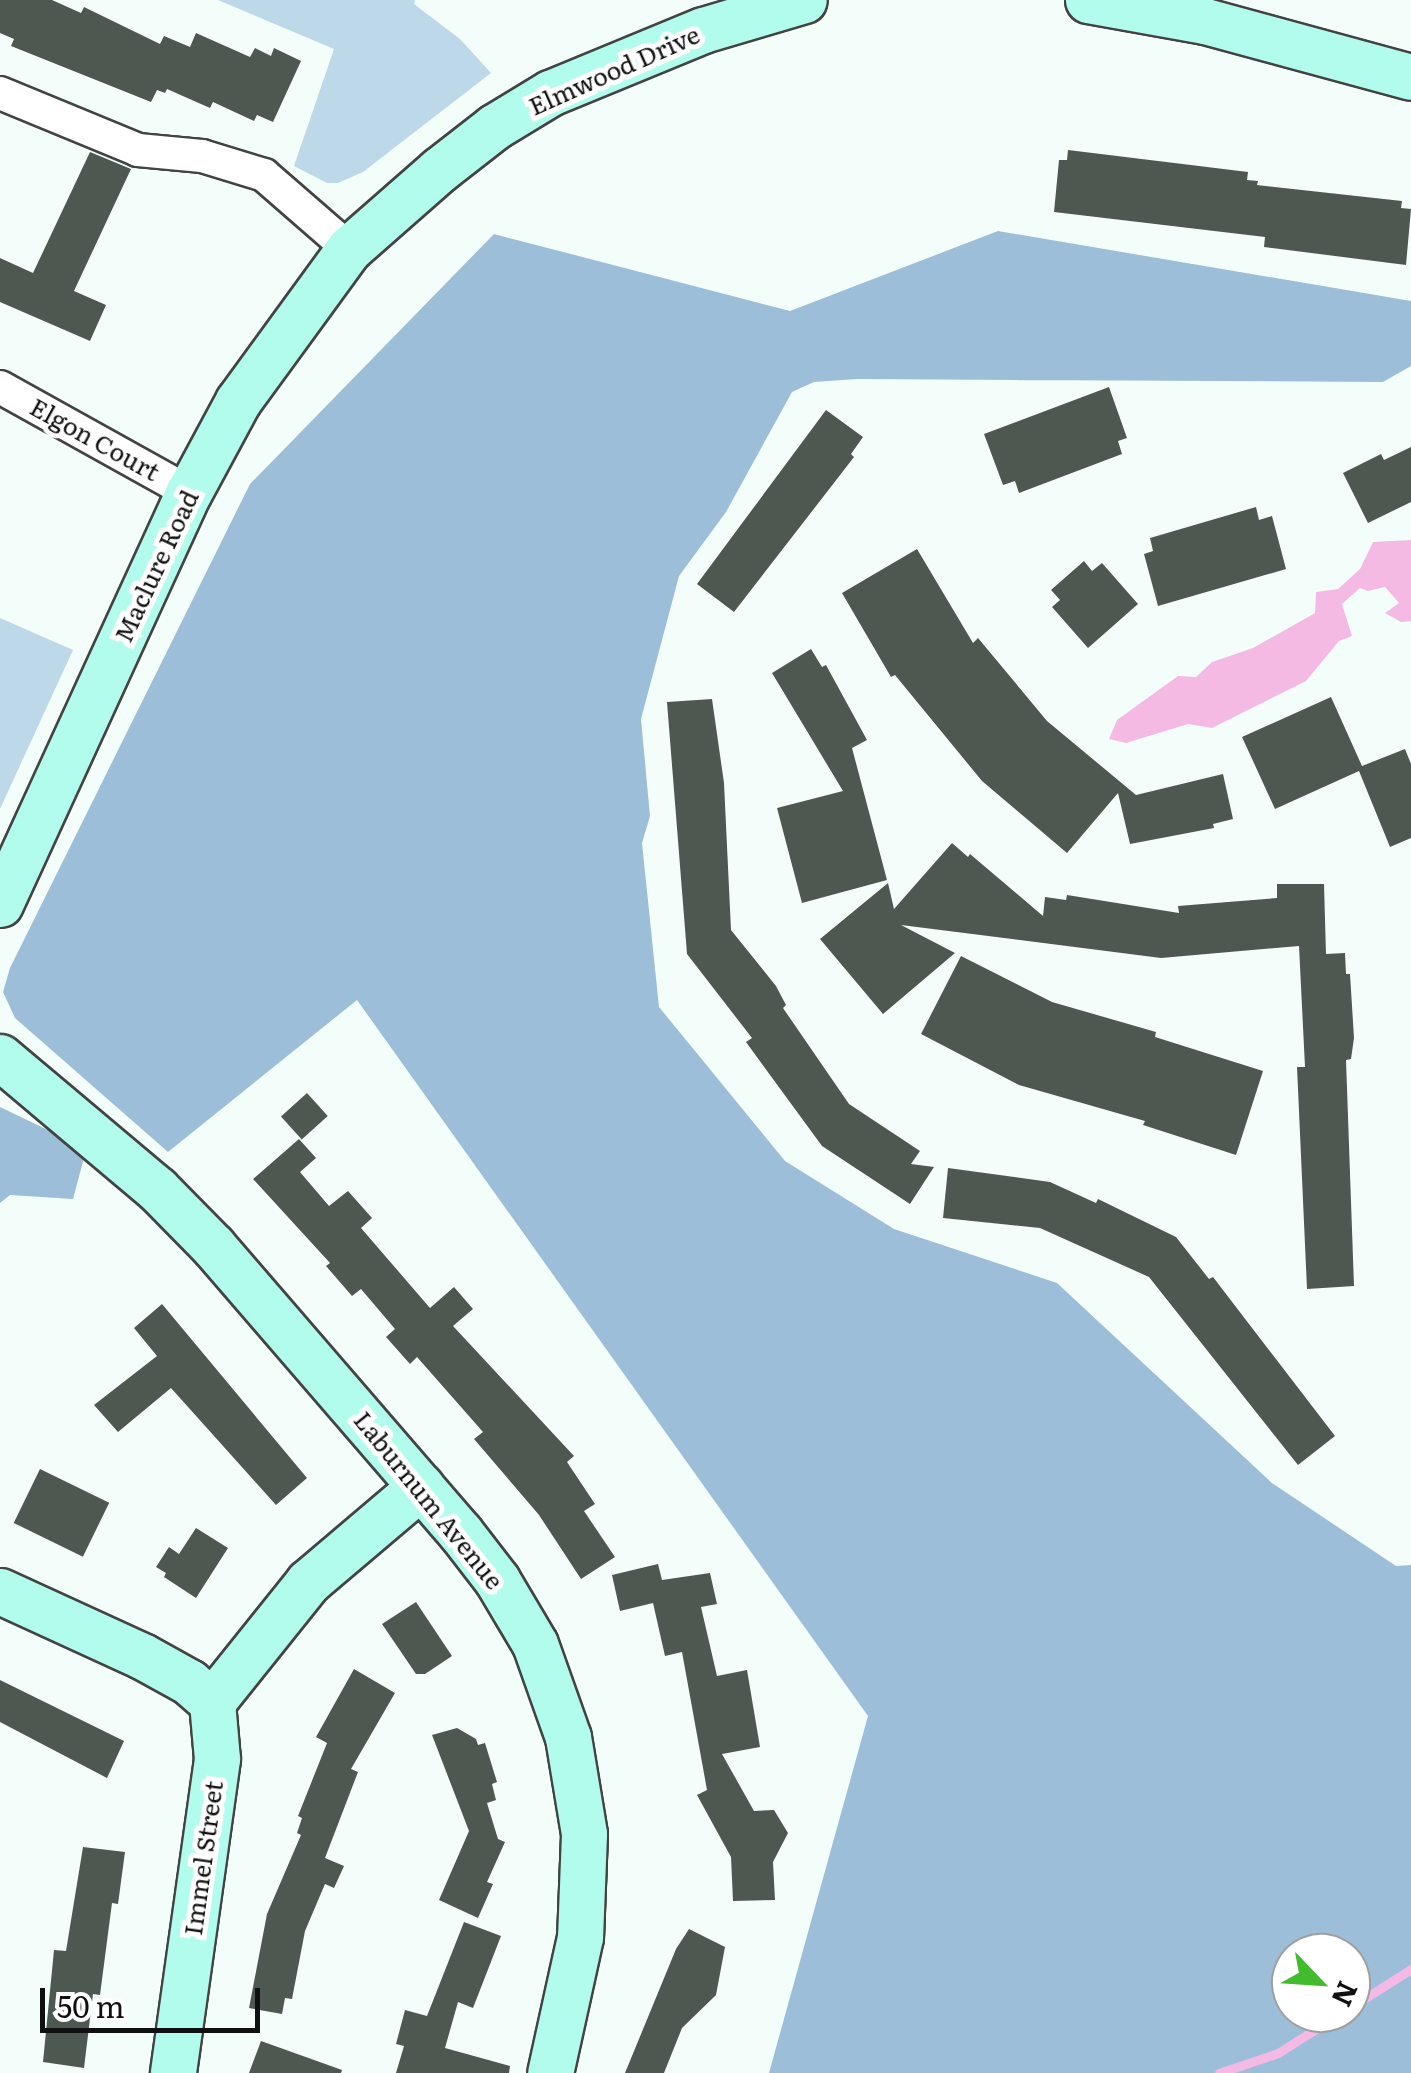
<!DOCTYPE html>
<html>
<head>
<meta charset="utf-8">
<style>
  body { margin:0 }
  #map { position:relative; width:1411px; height:2073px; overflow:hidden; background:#f3fefb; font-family:Literata,serif }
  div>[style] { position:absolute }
  .green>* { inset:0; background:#bdd8e8 }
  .forest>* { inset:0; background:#9dbed9 }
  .water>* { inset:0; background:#f4bae4 }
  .stream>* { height:9px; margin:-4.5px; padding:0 4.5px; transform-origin:4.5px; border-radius:4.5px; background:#f4bae4 }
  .building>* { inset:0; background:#4c5850; transform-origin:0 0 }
  .roads { filter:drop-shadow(2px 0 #434343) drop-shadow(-2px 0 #434343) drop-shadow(0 2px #434343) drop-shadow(0 -2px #434343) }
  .street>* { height:32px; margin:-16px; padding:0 16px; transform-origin:16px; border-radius:16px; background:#fff }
  .secondary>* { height:45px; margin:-22.5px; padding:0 22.5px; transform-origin:22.5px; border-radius:22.5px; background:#b1fcec }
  span { translate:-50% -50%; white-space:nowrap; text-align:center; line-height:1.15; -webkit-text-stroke:10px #fff; paint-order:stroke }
  .street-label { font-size:25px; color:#101010 }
  .north { position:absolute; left:1271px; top:1933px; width:100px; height:100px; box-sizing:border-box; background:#fff; border:2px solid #9f9f9f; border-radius:50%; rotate:115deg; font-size:28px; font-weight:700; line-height:40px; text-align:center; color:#101010 }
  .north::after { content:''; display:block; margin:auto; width:35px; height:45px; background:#42bb2c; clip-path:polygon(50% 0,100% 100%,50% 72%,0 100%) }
  .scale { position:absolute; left:40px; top:1988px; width:220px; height:45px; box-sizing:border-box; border:5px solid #101010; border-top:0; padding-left:12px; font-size:30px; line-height:35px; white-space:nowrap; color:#101010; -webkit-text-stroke:8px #fff; paint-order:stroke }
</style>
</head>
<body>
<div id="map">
  <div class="green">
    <i style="clip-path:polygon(218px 0,415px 0,414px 4px,460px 39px,491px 73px,363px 172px,338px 183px,327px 183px,294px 166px,334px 49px)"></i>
    <i style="clip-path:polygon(0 618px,73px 650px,0 809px)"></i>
  </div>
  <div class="forest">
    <i style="clip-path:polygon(evenodd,998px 231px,1411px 301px,1411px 366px,1383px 382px,857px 379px,814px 382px,792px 392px,726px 512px,679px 576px,641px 719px,650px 816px,642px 843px,659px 1007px,785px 1161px,894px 1229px,1057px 1283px,1272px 1483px,1396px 1566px,1411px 1565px,1411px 2073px,769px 2073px,868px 1716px,357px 1000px,168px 1152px,15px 1018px,3px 992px,10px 968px,250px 484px,494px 234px,790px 311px,998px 231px,1351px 1953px,1351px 2013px,1291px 2013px,1291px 1953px,1351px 1953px)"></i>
    <i style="clip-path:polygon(0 1107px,77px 1144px,85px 1154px,73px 1199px,10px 1195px,0 1203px)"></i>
  </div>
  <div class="water">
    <i style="clip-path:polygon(1411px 540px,1411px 621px,1401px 622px,1385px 613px,1399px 603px,1385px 587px,1368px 591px,1360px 588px,1342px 604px,1352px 636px,1339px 641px,1306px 681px,1212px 728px,1188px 724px,1126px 743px,1109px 739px,1117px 720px,1178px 676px,1196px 677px,1212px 662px,1253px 648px,1315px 613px,1316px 592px,1338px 589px,1360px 569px,1373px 542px)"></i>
  </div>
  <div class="stream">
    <i style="left:1351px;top:2007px;width:71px;rotate:-32.3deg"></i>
    <i style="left:1219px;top:2073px;width:62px;rotate:-18.7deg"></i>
    <i style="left:1278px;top:2053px;width:75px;rotate:-32.4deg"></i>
  </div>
  <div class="building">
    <i style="clip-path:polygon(0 0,52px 0,81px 13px,84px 7px,160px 44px,164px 36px,190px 47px,196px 33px,250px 57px,255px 48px,271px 56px,274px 48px,301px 61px,273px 122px,257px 115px,254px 121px,213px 102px,210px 108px,167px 89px,165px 93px,157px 90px,151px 102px,11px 46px,14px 39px,0 33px)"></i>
    <i style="clip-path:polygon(1068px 150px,1248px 172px,1247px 180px,1258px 181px,1257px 185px,1402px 201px,1401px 208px,1411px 209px,1406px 265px,1264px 247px,1265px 237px,1054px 212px,1059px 160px,1067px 160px)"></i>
    <i style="clip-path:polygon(90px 152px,131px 169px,74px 291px,106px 305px,90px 341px,0 302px,0 258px,33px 273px)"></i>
    <i style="clip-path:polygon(1109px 387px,1127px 438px,1118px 441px,1122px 454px,1019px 493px,1015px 481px,1003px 485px,984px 434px)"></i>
    <i style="clip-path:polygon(826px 410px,863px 437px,851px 454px,854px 457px,734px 612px,697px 584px)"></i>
    <i style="clip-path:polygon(1411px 447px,1411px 502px,1368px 523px,1343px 473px,1381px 454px,1384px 460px)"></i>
    <i style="clip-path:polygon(1256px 507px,1259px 520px,1272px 516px,1286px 569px,1158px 606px,1144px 554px,1153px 551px,1150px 538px)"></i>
    <i style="clip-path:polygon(917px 549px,973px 643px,978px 638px,1047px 721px,1136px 795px,1223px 774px,1233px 819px,1213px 824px,1214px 828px,1130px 844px,1118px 793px,1067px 853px,982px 781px,895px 675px,891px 677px,842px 593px)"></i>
    <i style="clip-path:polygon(1084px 561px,1092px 571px,1102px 563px,1138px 604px,1088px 648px,1052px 607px,1060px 600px,1051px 590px)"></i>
    <i style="clip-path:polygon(811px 649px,822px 667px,826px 665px,867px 740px,852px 748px,887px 880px,802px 903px,777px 808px,843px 791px,772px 673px)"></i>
    <i style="clip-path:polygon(1331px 697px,1362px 766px,1405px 749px,1411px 764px,1411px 838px,1390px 847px,1359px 771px,1275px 809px,1242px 737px)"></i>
    <i style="clip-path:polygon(712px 699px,724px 783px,731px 930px,776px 986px,786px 1005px,783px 1008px,849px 1104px,920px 1151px,911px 1164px,934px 1167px,910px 1204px,822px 1146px,746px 1042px,752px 1038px,687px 954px,667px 702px)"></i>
    <i style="clip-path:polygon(952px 843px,968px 857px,970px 854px,1043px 916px,1045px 897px,1066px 900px,1067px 895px,1179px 913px,1178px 906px,1277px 898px,1277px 884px,1324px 884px,1326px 954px,1345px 953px,1346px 974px,1350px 974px,1354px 1038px,1351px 1059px,1346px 1060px,1354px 1286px,1307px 1289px,1297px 1067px,1305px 1067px,1299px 946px,1161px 958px,901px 925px,955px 953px,883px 1014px,820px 939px,888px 883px,894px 909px)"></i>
    <i style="clip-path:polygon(961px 956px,1052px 1002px,1156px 1032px,1155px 1037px,1263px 1071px,1236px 1155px,1143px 1125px,1145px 1121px,1019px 1085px,921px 1034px)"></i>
    <i style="left:307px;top:1093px;width:31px;height:35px;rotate:48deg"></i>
    <i style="clip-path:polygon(299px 1139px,316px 1158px,300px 1172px,329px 1206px,348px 1191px,372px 1218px,361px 1228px,430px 1308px,454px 1287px,473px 1309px,453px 1326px,574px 1456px,567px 1462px,595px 1504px,584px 1511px,615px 1557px,581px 1579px,539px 1515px,474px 1439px,483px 1432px,417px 1357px,410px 1364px,386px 1337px,395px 1329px,361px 1289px,352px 1296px,326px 1266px,330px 1263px,253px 1179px)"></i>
    <i style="clip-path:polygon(948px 1168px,1050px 1182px,1096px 1203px,1098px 1199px,1176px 1237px,1209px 1279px,1213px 1277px,1335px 1436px,1298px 1465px,1149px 1277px,1040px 1228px,943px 1218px)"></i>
    <i style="clip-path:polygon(162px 1304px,307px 1478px,276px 1505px,171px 1388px,118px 1432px,94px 1405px,157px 1356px,134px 1328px)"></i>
    <i style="left:40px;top:1469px;width:77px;height:60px;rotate:26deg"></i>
    <i style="clip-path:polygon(196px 1528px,228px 1548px,196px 1598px,164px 1577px,166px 1573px,156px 1567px,169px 1547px,179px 1554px)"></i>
    <i style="clip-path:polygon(658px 1564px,662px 1580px,710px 1573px,717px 1604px,701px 1607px,717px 1676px,747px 1670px,760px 1747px,722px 1754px,754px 1811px,774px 1810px,788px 1833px,773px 1862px,775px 1900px,733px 1901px,731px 1857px,697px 1795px,707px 1790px,682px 1652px,665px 1656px,653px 1603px,620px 1611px,612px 1575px)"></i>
    <i style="clip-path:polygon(416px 1602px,452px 1656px,425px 1674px,416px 1674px,382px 1624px)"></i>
    <i style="clip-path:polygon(354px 1669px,395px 1693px,351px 1769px,358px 1772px,325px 1858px,344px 1866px,334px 1888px,325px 1884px,305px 1931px,292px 1999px,285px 1998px,282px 2014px,249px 2008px,267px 1914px,301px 1835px,297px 1833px,302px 1818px,298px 1816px,327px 1743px,316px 1737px)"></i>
    <i style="clip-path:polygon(0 1680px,124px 1741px,107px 1778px,0 1722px)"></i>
    <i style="clip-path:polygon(457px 1728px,476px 1739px,478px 1745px,485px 1743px,497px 1782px,492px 1784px,496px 1800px,487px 1803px,498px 1839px,505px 1842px,487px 1882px,493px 1884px,478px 1918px,439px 1900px,469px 1831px,432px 1735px)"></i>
    <i style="clip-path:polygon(83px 1847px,125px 1852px,118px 1904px,112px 1903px,100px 1995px,93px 1994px,84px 2068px,43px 2062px,54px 1950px,66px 1951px)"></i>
    <i style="clip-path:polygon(464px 1922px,501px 1936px,473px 2008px,458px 2002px,445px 2048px,510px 2066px,509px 2073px,396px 2073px,404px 2046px,396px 2044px,405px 2010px,427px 2016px)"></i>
    <i style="clip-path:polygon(689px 1929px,725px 1947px,716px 1995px,682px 2028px,664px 2073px,625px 2073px,676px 1949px)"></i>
    <i style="clip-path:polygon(261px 2041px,342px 2070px,341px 2073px,249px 2073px)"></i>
  </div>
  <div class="roads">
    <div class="street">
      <i style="left:0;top:93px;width:149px;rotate:22.4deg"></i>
      <i style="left:138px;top:150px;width:64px;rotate:5.4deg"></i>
      <i style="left:202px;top:156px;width:65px;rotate:17deg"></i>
      <i style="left:264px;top:175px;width:113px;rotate:41deg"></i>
      <i style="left:0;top:387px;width:216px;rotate:29.1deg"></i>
    </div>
    <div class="secondary">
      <i style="left:1088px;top:0;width:119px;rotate:10.2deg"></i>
      <i style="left:1205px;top:21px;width:213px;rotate:15.2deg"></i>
      <i style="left:0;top:904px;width:453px;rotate:-65.4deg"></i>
      <i style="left:189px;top:492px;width:103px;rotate:-61.7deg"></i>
      <i style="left:238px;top:401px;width:188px;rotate:-53.9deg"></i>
      <i style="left:349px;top:249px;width:120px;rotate:-41.3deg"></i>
      <i style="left:439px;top:170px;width:70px;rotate:-38deg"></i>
      <i style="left:494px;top:127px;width:66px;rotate:-31.3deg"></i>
      <i style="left:550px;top:93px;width:165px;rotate:-22.4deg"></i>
      <i style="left:703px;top:30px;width:105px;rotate:-16.5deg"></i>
      <i style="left:0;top:1057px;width:205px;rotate:40.1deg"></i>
      <i style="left:157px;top:1189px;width:80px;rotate:45.5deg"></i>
      <i style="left:213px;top:1246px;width:378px;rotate:49.2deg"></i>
      <i style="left:460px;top:1532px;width:61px;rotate:52.4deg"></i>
      <i style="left:497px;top:1580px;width:74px;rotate:59.3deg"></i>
      <i style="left:535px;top:1644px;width:99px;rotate:70.5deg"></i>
      <i style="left:568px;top:1737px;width:98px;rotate:80.6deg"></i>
      <i style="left:584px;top:1834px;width:103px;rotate:92.2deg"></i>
      <i style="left:580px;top:1937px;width:139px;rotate:102.4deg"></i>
      <i style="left:0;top:1591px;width:156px;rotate:24.6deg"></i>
      <i style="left:142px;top:1656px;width:54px;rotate:29deg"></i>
      <i style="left:189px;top:1682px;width:30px;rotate:41deg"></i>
      <i style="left:212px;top:1702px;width:57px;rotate:85deg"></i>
      <i style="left:217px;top:1759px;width:317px;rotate:98deg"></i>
      <i style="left:212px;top:1702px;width:154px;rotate:-51.3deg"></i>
      <i style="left:308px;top:1582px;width:148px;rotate:-40.3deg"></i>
    </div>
  </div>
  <div class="street-label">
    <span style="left:614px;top:70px;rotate:-24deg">Elmwood Drive</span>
    <span style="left:95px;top:439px;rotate:29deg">Elgon Court</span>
    <span style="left:156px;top:566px;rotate:-65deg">Maclure Road</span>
    <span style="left:429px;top:1500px;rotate:51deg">Laburnum Avenue</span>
    <span style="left:203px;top:1858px;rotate:-82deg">Immel Street</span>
  </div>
  <div class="north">N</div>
  <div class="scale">50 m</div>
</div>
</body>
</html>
